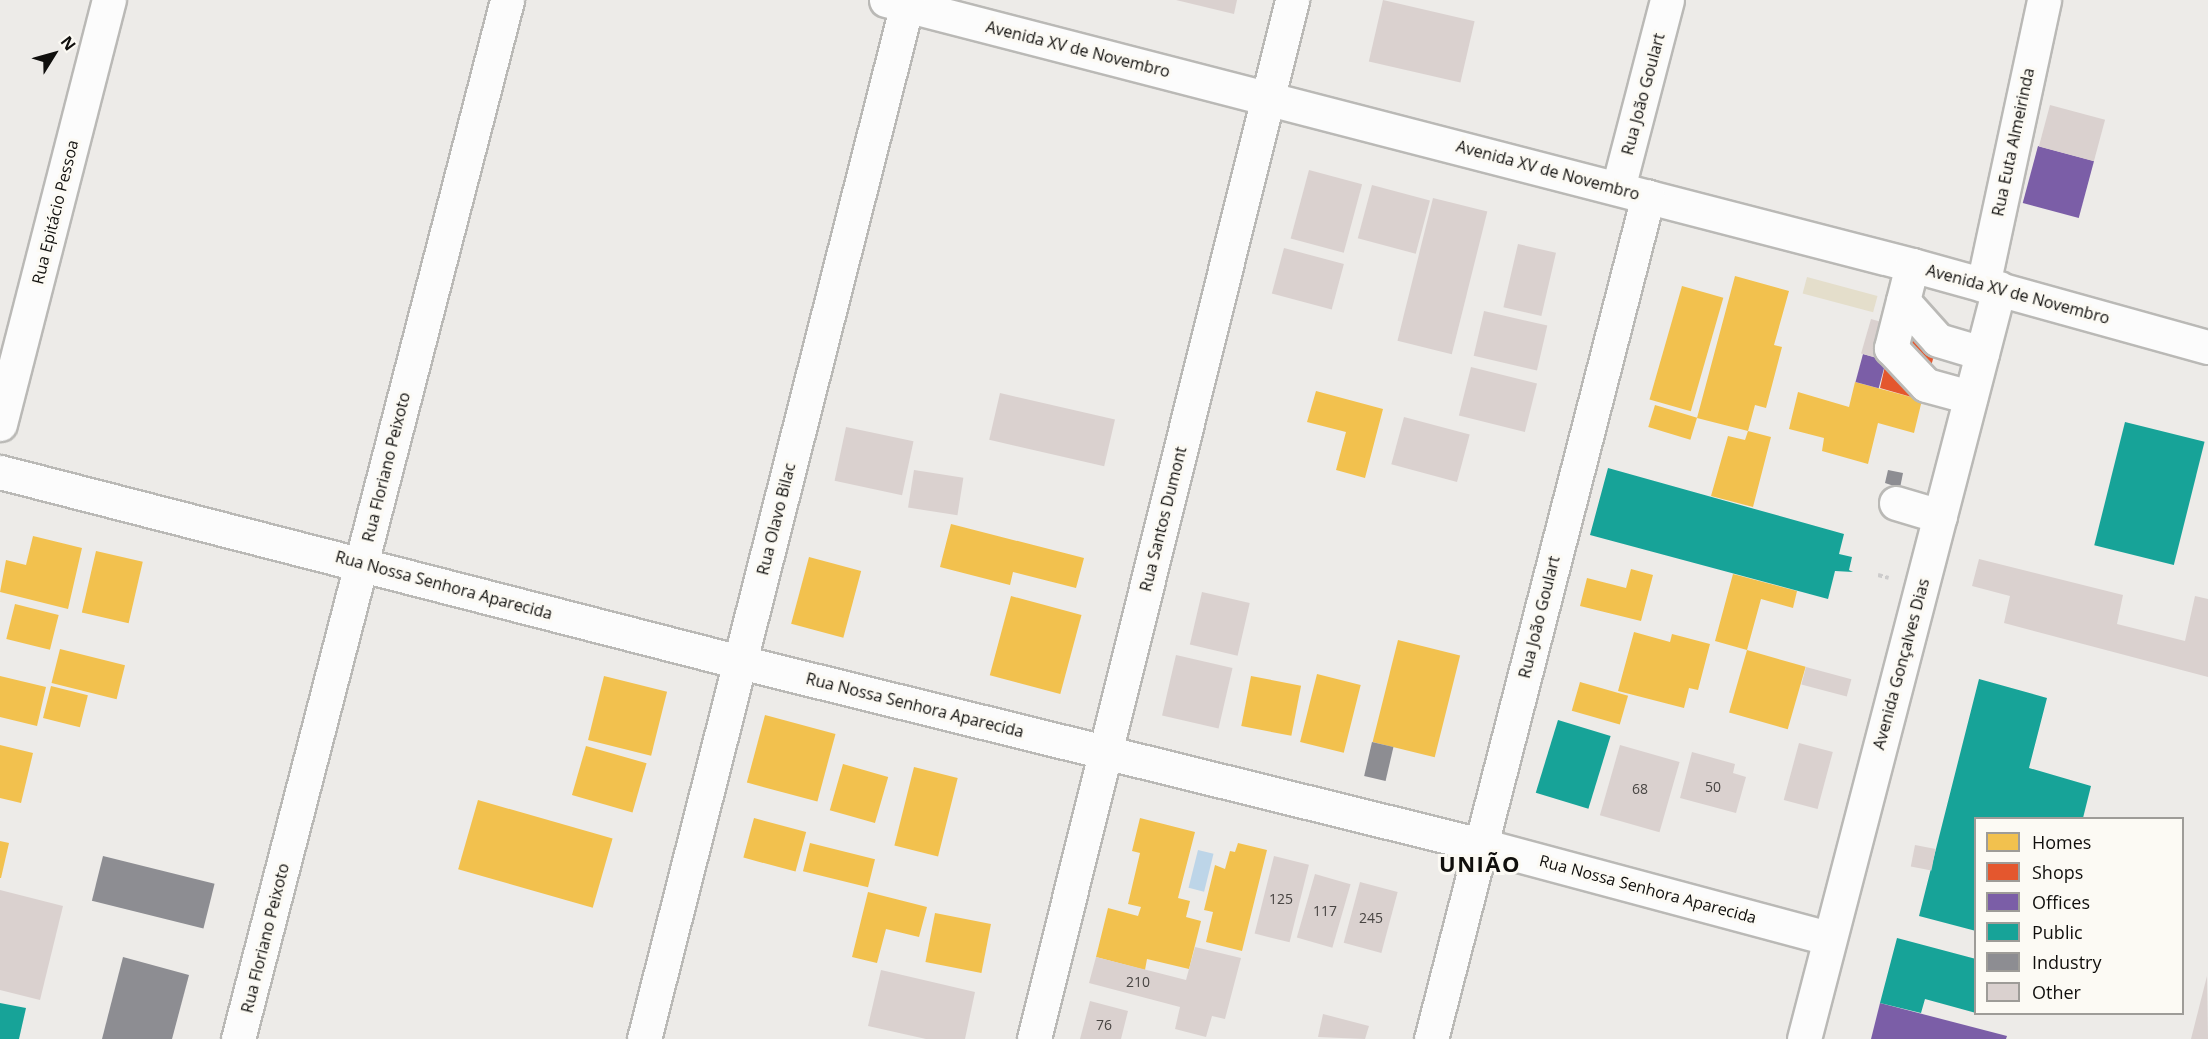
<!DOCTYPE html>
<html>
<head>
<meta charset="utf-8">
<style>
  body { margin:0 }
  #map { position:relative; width:2208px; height:1039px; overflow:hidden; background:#edebe8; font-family:"Open Sans",sans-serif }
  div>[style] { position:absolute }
  .green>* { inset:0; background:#e4decb; transform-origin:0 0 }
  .water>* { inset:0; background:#bdd5e8; transform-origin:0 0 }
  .homes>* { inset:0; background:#f2c14e; transform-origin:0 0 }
  .shops>* { inset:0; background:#e4572e }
  .offices>* { inset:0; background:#7b5ea7; transform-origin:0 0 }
  .public>* { inset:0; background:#17a398; transform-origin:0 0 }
  .industry>* { inset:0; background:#8d8d92; transform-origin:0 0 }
  .building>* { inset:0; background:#dad1cf; transform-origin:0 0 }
  .path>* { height:4px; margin-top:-2px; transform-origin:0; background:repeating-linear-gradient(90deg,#cdcccc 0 4.5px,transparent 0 7.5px) }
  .roads { filter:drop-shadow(2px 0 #bab9b6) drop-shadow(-2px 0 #bab9b6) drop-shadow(0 2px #bab9b6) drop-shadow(0 -2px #bab9b6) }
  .minor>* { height:33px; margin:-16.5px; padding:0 16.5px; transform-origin:16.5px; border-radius:16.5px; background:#fcfcfc }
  span { translate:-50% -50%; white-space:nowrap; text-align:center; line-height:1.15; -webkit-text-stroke:6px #fcfaf4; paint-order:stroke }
  .number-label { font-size:14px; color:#474442 }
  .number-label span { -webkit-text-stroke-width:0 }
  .street-label { font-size:16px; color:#100f0d }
  .district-label { font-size:22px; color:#100f0d; font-weight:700; letter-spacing:1.5px }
  .legend { position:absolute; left:1974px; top:817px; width:210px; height:198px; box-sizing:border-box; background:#fcfaf4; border:2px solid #9e9c98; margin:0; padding:8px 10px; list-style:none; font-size:18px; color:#100f0d }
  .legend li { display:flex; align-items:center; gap:12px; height:30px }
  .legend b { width:30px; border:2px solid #9e9c98 }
  .north { position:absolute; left:24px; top:24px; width:60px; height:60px; -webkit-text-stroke:4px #fcfaf4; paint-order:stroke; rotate:53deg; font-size:16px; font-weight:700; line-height:24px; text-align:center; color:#100f0d }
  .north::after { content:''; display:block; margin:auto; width:21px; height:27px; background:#100f0d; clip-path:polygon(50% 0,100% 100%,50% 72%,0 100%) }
</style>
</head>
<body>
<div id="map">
  <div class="green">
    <i style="left:1807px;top:277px;width:73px;height:17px;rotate:15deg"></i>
  </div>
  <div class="water">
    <i style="left:1198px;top:850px;width:16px;height:39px;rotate:14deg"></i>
  </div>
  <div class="homes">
    <i style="clip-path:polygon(1735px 276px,1789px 291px,1774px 345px,1782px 347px,1766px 408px,1755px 405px,1748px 431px,1697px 418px)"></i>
    <i style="left:1682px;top:286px;width:43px;height:118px;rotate:16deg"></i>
    <i style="clip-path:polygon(1855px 382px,1922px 400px,1914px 433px,1878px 423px,1868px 464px,1822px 451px,1824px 438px,1789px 429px,1798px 392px,1849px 407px)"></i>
    <i style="clip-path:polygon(1316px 391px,1383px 409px,1365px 478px,1336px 470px,1346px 432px,1307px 422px)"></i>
    <i style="left:1655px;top:405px;width:44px;height:23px;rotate:17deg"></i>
    <i style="clip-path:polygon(1748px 431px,1771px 437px,1753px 507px,1711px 496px,1728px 436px,1745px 440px)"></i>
    <i style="clip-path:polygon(951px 524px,1084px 558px,1076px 588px,1013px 572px,1010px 585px,940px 567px)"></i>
    <i style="clip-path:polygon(33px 536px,82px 548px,68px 609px,0 592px,6px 560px,26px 565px)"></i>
    <i style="left:96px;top:551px;width:48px;height:63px;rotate:13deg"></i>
    <i style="left:809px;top:557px;width:54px;height:69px;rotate:15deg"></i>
    <i style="clip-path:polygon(1631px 569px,1653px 575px,1641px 621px,1580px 606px,1587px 578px,1626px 588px)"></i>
    <i style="clip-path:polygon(1733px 574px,1797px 591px,1793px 608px,1761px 599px,1747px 650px,1715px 641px)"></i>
    <i style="left:1011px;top:596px;width:73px;height:82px;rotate:15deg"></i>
    <i style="left:15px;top:604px;width:45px;height:36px;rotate:14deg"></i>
    <i style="clip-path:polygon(1634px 632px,1670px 642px,1672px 634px,1710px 644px,1698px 690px,1689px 688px,1684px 708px,1618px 691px)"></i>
    <i style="left:1398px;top:640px;width:64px;height:105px;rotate:14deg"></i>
    <i style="left:60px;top:649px;width:67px;height:35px;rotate:14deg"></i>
    <i style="left:1747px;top:650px;width:61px;height:65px;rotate:16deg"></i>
    <i style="left:1317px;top:674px;width:45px;height:70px;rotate:14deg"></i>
    <i style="clip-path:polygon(0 676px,46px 687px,37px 726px,0 717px)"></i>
    <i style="left:604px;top:676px;width:65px;height:66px;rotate:14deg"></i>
    <i style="left:1251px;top:676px;width:51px;height:51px;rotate:11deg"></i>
    <i style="left:1580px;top:682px;width:50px;height:30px;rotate:16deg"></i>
    <i style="left:51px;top:686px;width:38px;height:33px;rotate:14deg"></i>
    <i style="left:765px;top:715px;width:73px;height:70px;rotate:15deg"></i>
    <i style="clip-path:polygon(0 745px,33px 753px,21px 803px,0 798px)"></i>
    <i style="left:586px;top:746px;width:63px;height:51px;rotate:16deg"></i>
    <i style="left:843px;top:764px;width:47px;height:48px;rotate:16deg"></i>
    <i style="left:914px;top:767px;width:45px;height:81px;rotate:14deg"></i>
    <i style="left:478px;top:800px;width:140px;height:72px;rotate:16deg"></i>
    <i style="left:754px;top:818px;width:54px;height:41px;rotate:15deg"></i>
    <i style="clip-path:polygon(1140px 818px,1195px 832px,1178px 898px,1190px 901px,1186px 917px,1201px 921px,1189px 969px,1147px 959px,1145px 970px,1096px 957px,1108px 908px,1138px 916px,1141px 907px,1128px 904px,1140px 853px,1132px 851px)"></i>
    <i style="clip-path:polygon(0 841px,9px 843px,1px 878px,0 878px)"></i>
    <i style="left:810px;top:843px;width:67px;height:29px;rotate:14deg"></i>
    <i style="clip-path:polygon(1238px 843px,1267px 850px,1242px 951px,1206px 942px,1213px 912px,1204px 910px,1215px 865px,1225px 869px,1230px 851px,1235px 852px)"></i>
    <i style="clip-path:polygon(868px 892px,927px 907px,919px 937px,886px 929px,877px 963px,852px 957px)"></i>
    <i style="left:935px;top:913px;width:57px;height:50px;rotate:11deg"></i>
  </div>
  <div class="shops">
    <i style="clip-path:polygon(1906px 324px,1940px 333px,1922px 400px,1880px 388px,1885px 366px,1895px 369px)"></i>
  </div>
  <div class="offices">
    <i style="left:2038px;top:146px;width:58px;height:59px;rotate:15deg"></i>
    <i style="left:1863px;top:354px;width:24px;height:29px;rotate:15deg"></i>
    <i style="clip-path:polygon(1880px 1003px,2007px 1036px,2006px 1039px,1871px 1039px)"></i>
  </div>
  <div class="public">
    <i style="left:2125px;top:422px;width:82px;height:127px;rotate:14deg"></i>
    <i style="clip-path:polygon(1608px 468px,1844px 534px,1839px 554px,1852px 557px,1849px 570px,1853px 572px,1835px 571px,1828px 599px,1590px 535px)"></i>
    <i style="clip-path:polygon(1979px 679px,2047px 698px,2029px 768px,2091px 786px,2083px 818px,1976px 818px,1976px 931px,1919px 916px)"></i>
    <i style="left:1558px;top:720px;width:55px;height:76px;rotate:17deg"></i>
    <i style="clip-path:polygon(1897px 938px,1976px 959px,1976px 1013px,1925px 999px,1921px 1013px,1880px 1003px)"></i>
    <i style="clip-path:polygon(0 1003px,26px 1008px,19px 1039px,0 1039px)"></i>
  </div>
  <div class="industry">
    <i style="clip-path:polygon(1888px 470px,1903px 473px,1900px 488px,1885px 483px)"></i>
    <i style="left:1372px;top:742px;width:22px;height:35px;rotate:13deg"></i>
    <i style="left:103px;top:856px;width:115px;height:46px;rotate:14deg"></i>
    <i style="clip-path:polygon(123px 957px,189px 975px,172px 1039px,102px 1039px)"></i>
  </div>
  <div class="building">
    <i style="clip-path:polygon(1176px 0,1237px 0,1234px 14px)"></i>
    <i style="left:1383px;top:0;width:94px;height:63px;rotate:13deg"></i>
    <i style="left:2050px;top:105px;width:57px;height:43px;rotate:15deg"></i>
    <i style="left:1309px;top:170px;width:55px;height:71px;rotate:15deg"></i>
    <i style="left:1372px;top:185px;width:60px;height:55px;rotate:15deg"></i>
    <i style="left:1433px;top:198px;width:56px;height:147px;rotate:14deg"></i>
    <i style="left:1518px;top:244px;width:39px;height:65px;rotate:13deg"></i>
    <i style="left:1284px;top:248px;width:62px;height:47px;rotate:15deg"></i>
    <i style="left:1484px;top:311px;width:65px;height:46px;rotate:13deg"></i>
    <i style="left:1871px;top:319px;width:25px;height:36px;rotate:16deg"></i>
    <i style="left:1471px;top:367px;width:68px;height:50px;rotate:14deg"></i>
    <i style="left:1000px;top:393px;width:118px;height:48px;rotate:13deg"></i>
    <i style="left:1404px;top:417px;width:68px;height:49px;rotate:15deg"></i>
    <i style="left:846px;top:427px;width:69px;height:55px;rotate:12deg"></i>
    <i style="left:914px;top:470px;width:50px;height:38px;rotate:9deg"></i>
    <i style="clip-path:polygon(1979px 559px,2123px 595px,2117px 624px,2185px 641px,2195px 596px,2208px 599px,2208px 677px,2004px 623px,2010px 596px,1972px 586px)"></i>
    <i style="left:1202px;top:592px;width:49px;height:54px;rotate:13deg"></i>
    <i style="left:1176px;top:655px;width:58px;height:62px;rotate:13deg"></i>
    <i style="left:1806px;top:667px;width:47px;height:18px;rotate:15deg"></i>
    <i style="left:1799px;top:743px;width:35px;height:59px;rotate:15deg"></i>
    <i style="left:1620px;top:745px;width:62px;height:73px;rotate:16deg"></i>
    <i style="clip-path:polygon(1692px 752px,1735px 764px,1733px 773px,1746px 777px,1736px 813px,1680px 798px)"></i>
    <i style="left:1915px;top:845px;width:21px;height:22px;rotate:11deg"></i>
    <i style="left:1274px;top:856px;width:36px;height:80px;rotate:14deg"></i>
    <i style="left:1315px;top:874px;width:37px;height:66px;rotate:16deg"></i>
    <i style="left:1360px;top:882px;width:39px;height:63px;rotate:15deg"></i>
    <i style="clip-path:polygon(0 890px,63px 906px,40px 1000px,0 990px)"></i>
    <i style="clip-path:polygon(1195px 947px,1241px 958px,1225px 1019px,1212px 1016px,1206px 1037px,1175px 1029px,1180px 1007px,1089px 983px,1096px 957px,1186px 980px)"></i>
    <i style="clip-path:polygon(881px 970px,975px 992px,965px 1039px,926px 1039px,868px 1026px)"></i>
    <i style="clip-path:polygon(2207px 976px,2208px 1039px,2191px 1039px)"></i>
    <i style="clip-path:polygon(1090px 1001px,1128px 1011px,1121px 1039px,1080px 1039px)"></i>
    <i style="clip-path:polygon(1323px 1014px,1369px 1026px,1365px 1039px,1318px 1037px)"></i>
  </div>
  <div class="path">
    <i style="left:1878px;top:575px;width:11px;rotate:15deg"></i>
  </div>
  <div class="roads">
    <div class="minor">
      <i style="left:886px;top:0;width:1060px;rotate:14.48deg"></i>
      <i style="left:1912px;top:265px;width:307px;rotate:15.5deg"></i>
      <i style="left:1618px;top:188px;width:194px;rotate:-75.4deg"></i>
      <i style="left:1912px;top:265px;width:86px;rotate:104.2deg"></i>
      <i style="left:1891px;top:348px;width:51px;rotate:46.6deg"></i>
      <i style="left:1926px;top:385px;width:46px;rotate:15.3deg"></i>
      <i style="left:1983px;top:285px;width:291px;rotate:-77.9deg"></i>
      <i style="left:1903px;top:301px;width:52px;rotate:48.1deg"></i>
      <i style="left:1938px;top:340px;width:46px;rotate:16.5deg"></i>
      <i style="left:0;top:424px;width:438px;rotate:-75.6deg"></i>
      <i style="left:0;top:472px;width:764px;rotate:14.4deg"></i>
      <i style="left:740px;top:662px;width:763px;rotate:13.87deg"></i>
      <i style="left:1481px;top:845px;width:360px;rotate:15deg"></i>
      <i style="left:1896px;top:503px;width:46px;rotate:16.5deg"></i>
      <i style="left:238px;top:1039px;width:1073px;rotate:-75.48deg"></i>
      <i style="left:644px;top:1039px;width:1072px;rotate:-75.74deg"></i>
      <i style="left:1034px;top:1039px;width:1071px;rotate:-76.05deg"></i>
      <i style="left:1431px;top:1039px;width:870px;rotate:-75.56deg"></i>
      <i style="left:1804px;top:1039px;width:776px;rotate:-75.44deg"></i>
    </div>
  </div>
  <div class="number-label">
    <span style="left:1713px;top:787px">50</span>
    <span style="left:1640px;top:789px">68</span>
    <span style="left:1281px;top:899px">125</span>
    <span style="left:1325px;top:911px">117</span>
    <span style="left:1371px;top:918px">245</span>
    <span style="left:1138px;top:982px">210</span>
    <span style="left:1104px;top:1025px">76</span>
  </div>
  <div class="street-label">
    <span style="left:1078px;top:49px;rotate:14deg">Avenida XV de Novembro</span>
    <span style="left:1643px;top:94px;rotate:-75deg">Rua João Goulart</span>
    <span style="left:2013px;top:142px;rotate:-78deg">Rua Euta Almeirinda</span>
    <span style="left:1548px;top:170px;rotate:15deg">Avenida XV de Novembro</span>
    <span style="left:55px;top:212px;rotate:-76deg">Rua Epitácio Pessoa</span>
    <span style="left:2018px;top:294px;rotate:15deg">Avenida XV de Novembro</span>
    <span style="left:386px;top:467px;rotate:-76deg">Rua Floriano Peixoto</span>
    <span style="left:776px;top:519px;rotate:-76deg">Rua Olavo Bilac</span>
    <span style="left:1163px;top:519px;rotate:-76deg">Rua Santos Dumont</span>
    <span style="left:444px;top:585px;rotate:15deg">Rua Nossa Senhora Aparecida</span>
    <span style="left:1539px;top:617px;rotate:-76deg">Rua João Goulart</span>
    <span style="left:1901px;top:664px;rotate:-75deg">Avenida Gonçalves Dias</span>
    <span style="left:915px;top:705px;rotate:14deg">Rua Nossa Senhora Aparecida</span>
    <span style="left:1648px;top:889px;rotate:15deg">Rua Nossa Senhora Aparecida</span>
    <span style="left:265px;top:938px;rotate:-76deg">Rua Floriano Peixoto</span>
  </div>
  <div class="district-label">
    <span style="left:1480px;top:864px">UNIÃO</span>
  </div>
  <ul class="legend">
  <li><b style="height:16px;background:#f2c14e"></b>Homes</li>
  <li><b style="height:16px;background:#e4572e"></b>Shops</li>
  <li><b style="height:16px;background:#7b5ea7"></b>Offices</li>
  <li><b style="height:16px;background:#17a398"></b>Public</li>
  <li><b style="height:16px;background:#8d8d92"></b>Industry</li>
  <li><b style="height:16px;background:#dad1cf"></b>Other</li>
  </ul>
  <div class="north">N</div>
</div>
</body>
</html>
